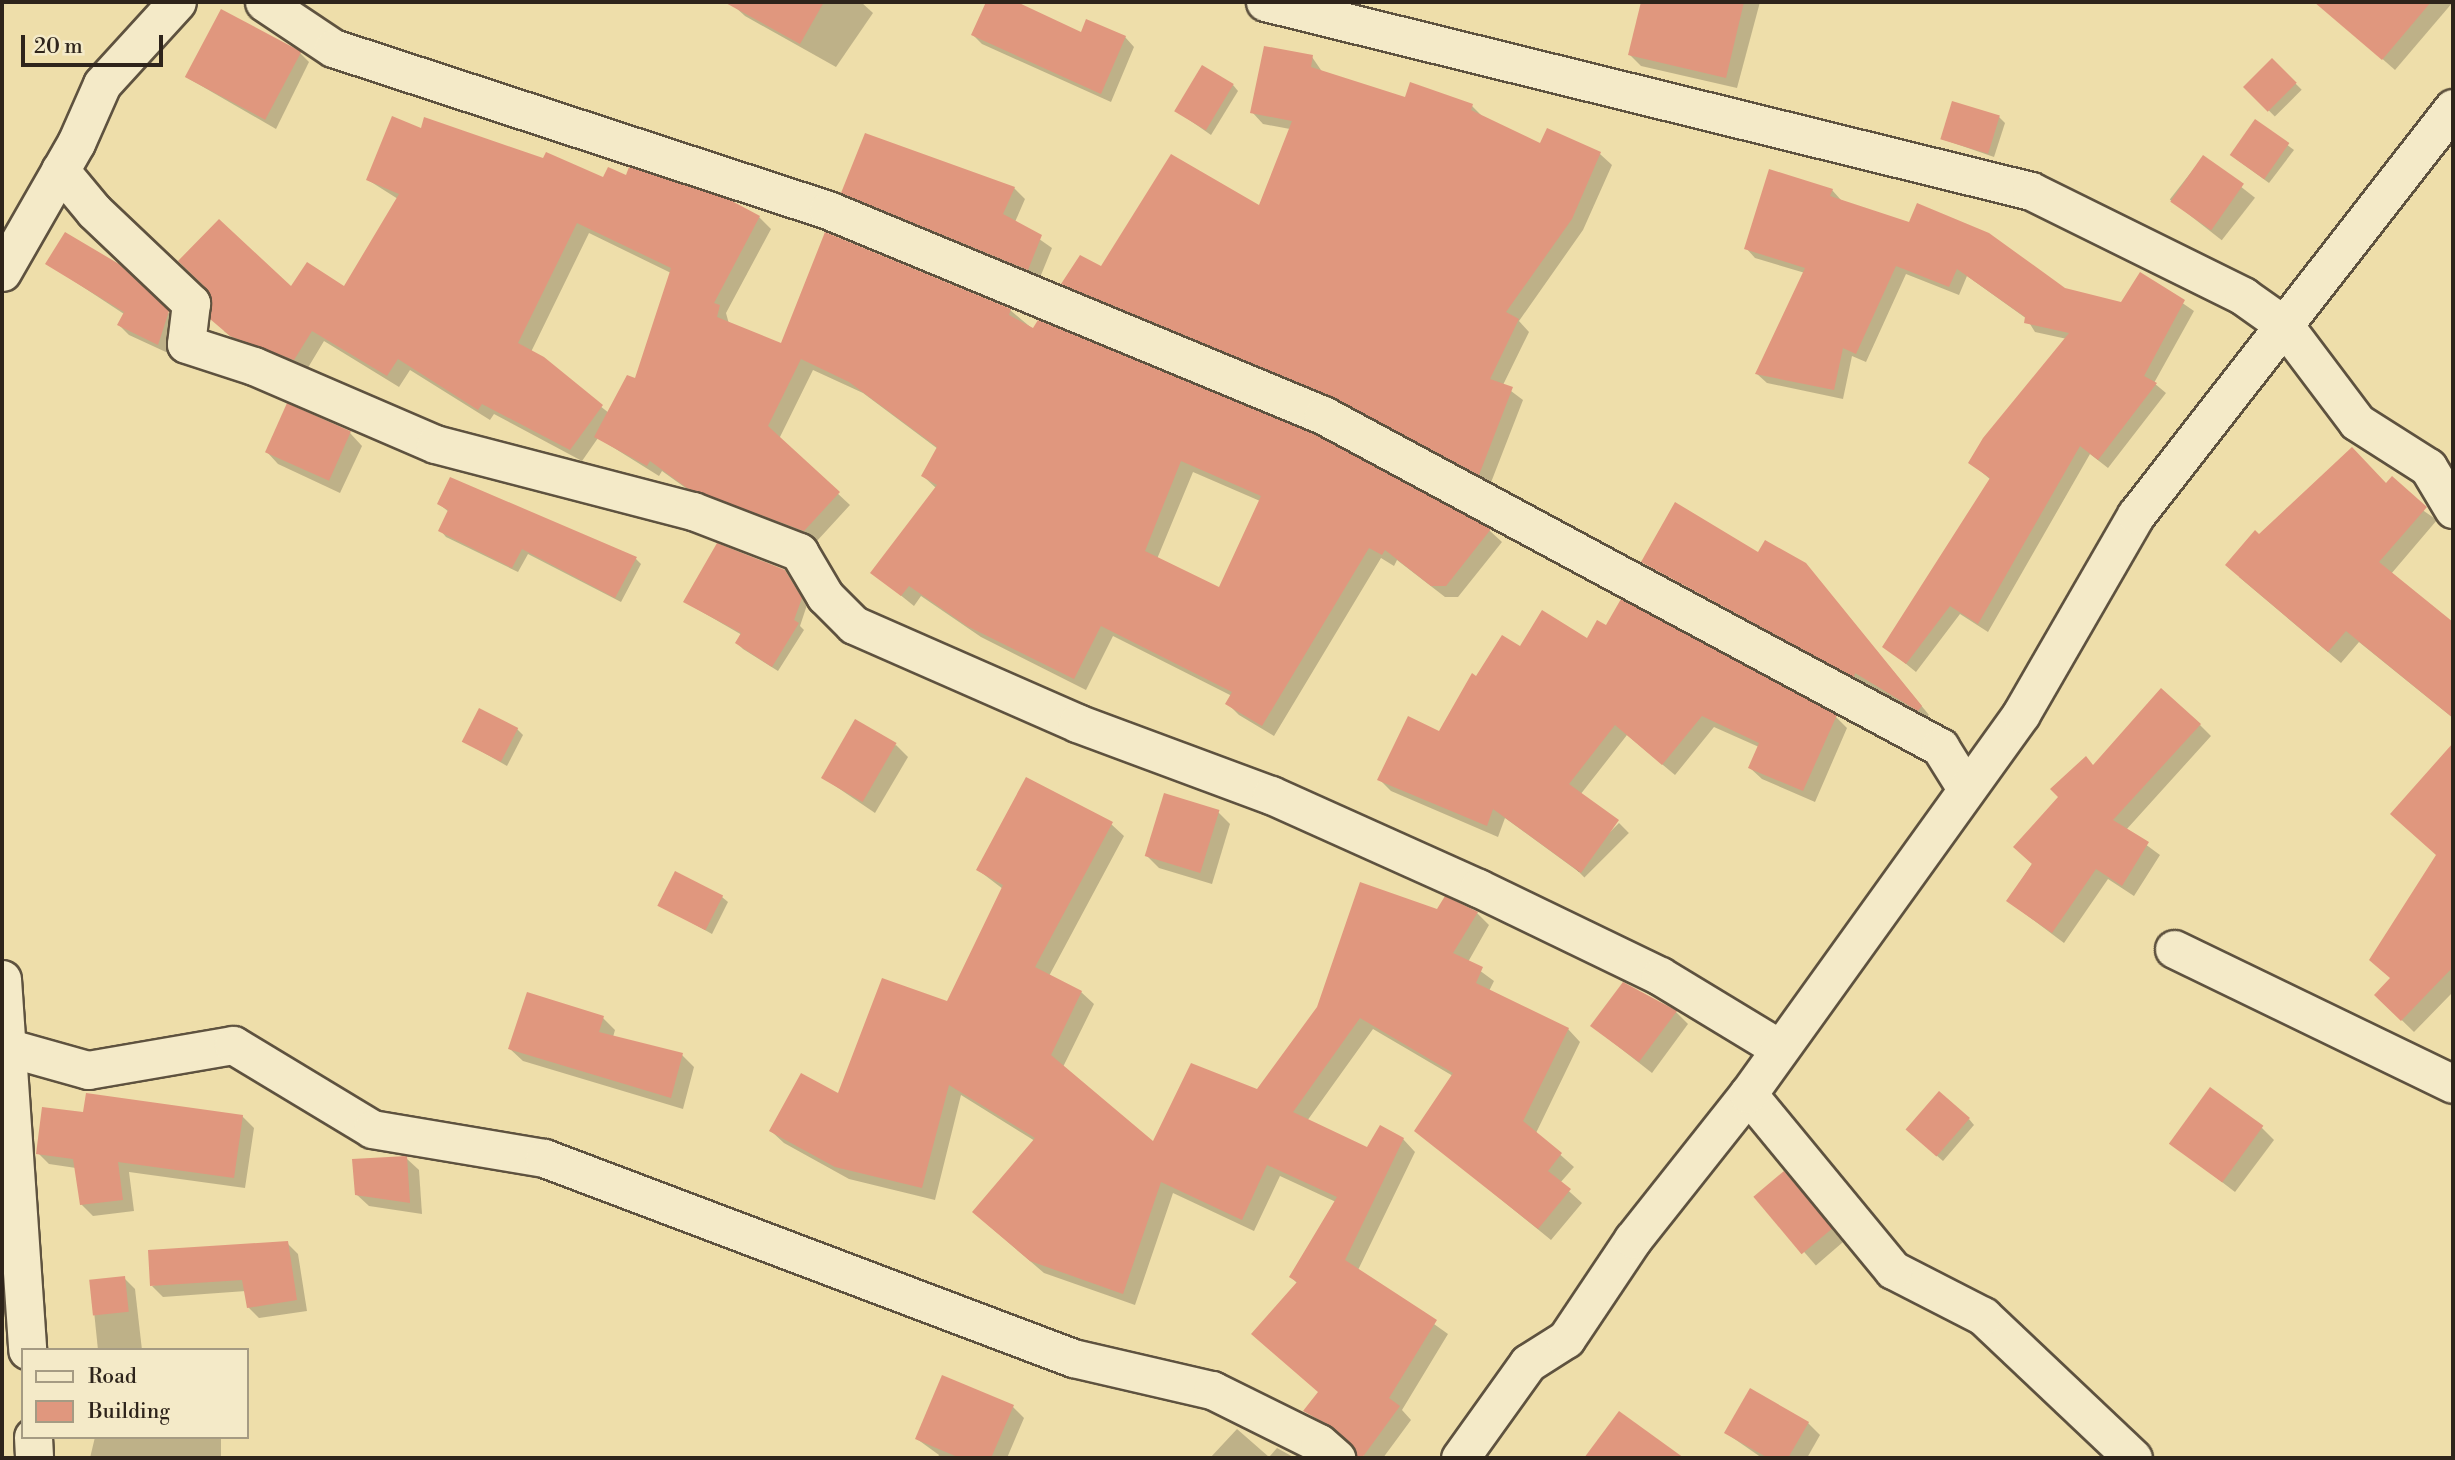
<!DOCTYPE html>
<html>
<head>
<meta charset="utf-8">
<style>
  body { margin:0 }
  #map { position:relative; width:2455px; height:1460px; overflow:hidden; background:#eedeaa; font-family:"Libre Bodoni",serif }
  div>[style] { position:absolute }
  .shadow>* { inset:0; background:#0003; transform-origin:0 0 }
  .building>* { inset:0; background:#e0977e; transform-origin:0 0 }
  .roads { filter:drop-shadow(2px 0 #5e523f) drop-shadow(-2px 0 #5e523f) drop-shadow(0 2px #5e523f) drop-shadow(0 -2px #5e523f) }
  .minor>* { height:37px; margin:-18.5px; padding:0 18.5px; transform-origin:18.5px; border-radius:18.5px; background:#f4eac8 }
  span { translate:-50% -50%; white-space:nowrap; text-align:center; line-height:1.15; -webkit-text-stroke:6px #f4eac8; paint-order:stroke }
  .frame { position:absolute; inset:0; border:4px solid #2e241b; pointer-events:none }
  .legend { position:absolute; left:21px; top:1348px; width:228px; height:91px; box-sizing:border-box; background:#f4eac8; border:2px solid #a59b83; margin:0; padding:9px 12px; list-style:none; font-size:21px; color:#2e241b }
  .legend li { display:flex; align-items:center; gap:14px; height:35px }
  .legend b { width:35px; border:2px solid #a59b83 }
  .scale { position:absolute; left:21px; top:35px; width:142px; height:32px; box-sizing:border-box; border:4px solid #2e241b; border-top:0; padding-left:9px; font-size:21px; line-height:24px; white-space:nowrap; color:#2e241b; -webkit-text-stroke:5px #f4eac8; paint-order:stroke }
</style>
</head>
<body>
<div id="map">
  <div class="shadow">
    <i style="clip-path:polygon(736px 2px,861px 2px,873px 13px,836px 67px,745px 16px,734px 6px)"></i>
    <i style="clip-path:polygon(988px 2px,1012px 2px,1082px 34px,1125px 37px,1134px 47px,1111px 102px,982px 44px,973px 35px)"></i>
    <i style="clip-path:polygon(1643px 2px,1760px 2px,1737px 88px,1641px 66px,1630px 55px)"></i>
    <i style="clip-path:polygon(2352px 2px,2453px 2px,2395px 70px,2337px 19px)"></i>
    <i style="clip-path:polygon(300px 53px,309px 62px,276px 129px,186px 77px)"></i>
    <i style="clip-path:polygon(1312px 57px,1323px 73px,1406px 99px,1472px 106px,1484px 118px,1541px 146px,1548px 130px,1600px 154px,1612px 165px,1583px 230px,1519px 321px,1529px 332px,1503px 385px,1523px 400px,1490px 485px,1075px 295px,1064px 284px,1260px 208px,1290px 129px,1263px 124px,1252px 112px)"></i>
    <i style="left:2272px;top:60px;width:42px;height:38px;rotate:45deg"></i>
    <i style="clip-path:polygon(1233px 85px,1238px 91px,1211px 135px,1175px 110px)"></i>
    <i style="clip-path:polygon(1999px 117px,2005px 123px,1994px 157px,1942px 139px)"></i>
    <i style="clip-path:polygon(2255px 121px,2294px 150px,2269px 183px,2236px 159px)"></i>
    <i style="clip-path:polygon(evenodd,422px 131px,604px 179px,627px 177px,759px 217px,771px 229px,726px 313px,729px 324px,782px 345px,1010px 310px,1034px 330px,1313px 436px,1490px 531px,1502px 542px,1458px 597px,1445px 597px,1397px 560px,1394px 566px,1381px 558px,1274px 736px,1239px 715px,1227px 703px,1232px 696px,1113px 636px,1086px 690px,981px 637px,921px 596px,914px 606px,873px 573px,937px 489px,923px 476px,938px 449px,863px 393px,813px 370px,779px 439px,850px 505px,816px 542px,701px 499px,662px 471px,659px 476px,598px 438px,582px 461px,494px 414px,490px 420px,410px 370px,399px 387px,324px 341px,306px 371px,244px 347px,224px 331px,292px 289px,344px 288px,398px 199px,368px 180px,422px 131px,589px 233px,671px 273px,636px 381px,609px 413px,531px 352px,589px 233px,422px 131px,1193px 472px,1260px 501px,1220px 590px,1157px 559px,1193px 472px)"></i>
    <i style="left:2203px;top:157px;width:66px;height:54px;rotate:38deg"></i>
    <i style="clip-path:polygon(1014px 188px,1025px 199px,1015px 222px,1052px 248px,1039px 280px,854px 203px,843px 192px)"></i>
    <i style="clip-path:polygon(1832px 190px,1841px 200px,2064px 289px,2122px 304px,2140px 274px,2194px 311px,2154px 383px,2166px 393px,2108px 468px,2090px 454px,1988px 632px,1960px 614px,1916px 672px,1885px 647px,1991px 480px,1971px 463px,2067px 339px,2035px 332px,2027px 319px,1967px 276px,1959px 295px,1906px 274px,1866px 362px,1852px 356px,1843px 399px,1767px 383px,1757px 374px,1805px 273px,1755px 258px,1746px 248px)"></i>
    <i style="clip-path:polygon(48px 264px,118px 265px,178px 322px,168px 353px,129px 335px,119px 325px,124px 314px)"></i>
    <i style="clip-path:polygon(350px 433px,362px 446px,340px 493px,278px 464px,266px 451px)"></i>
    <i style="clip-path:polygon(2386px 485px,2437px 520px,2391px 574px,2453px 624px,2453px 718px,2359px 642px,2341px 663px,2239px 577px,2259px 536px)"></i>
    <i style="clip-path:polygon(439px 504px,636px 559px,641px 564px,621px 602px,528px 554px,518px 572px,446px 537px,441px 531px,449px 512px)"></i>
    <i style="clip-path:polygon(1758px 555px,1813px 573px,1929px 715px,1926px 718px,1643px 562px)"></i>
    <i style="clip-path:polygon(784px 572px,807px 605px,800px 626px,804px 630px,778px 671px,743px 649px,737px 643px,742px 635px,685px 602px)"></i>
    <i style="clip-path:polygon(1587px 640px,1836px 717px,1847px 728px,1815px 802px,1762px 779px,1750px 768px,1759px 747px,1714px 727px,1675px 775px,1627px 735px,1580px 795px,1616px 821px,1579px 872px,1505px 818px,1498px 837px,1391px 791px,1380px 780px,1439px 733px,1477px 678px,1520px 648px)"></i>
    <i style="clip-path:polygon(2200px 725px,2211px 736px,2126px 830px,2160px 855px,2134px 896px,2108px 879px,2064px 943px,2008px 901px,2094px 767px)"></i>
    <i style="clip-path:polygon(517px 729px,523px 735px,507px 766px,465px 742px)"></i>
    <i style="clip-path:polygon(896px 745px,908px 757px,875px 813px,822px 777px)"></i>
    <i style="clip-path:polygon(2427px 775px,2453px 798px,2453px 996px,2451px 994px,2414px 1032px,2376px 995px,2392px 979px,2438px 856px)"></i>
    <i style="clip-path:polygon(1218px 812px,1230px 824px,1212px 884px,1159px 868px,1146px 855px)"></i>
    <i style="left:1619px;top:823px;width:14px;height:63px;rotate:45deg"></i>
    <i style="clip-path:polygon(1111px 824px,1124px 836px,1049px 976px,1081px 992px,1094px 1004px,1063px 1067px,1154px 1144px,1258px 1091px,1438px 911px,1477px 913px,1489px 925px,1468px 962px,1494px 981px,1489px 991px,1568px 1029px,1580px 1042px,1536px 1133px,1574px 1167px,1560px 1183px,1582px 1203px,1551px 1240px,1416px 1130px,1453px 1076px,1373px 1029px,1307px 1121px,1367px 1149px,1403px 1139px,1415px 1152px,1358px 1270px,1448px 1334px,1402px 1410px,1411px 1420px,1383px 1458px,1366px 1458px,1347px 1439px,1305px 1411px,1319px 1393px,1297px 1283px,1291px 1277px,1336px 1202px,1280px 1176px,1254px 1231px,1173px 1193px,1135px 1305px,1044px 1273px,987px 1224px,1035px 1141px,961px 1095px,935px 1200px,849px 1179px,784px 1143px,771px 1131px,839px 1096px,948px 1004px,1003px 889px,978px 870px)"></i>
    <i style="clip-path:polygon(722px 897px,728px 902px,712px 934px,660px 905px)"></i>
    <i style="clip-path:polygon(1624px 984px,1676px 1012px,1688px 1024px,1652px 1073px,1592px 1026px)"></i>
    <i style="clip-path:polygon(603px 1018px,615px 1030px,613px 1037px,682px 1055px,694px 1067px,683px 1109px,523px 1061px,510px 1049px)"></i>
    <i style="clip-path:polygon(85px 1114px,242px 1116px,254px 1128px,245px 1188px,129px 1172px,134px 1211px,93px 1216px,81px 1204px,76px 1168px,49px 1164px,38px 1153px)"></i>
    <i style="clip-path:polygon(1969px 1119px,1974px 1125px,1943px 1161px,1914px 1136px)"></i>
    <i style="clip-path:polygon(2262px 1128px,2274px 1140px,2235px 1192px,2171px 1143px)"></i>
    <i style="clip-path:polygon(406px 1158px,419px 1170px,422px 1214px,369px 1206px,356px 1194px)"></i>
    <i style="left:1784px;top:1174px;width:90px;height:36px;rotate:49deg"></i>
    <i style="clip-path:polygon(287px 1243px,298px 1254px,307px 1311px,259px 1318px,248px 1307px,246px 1291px,163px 1297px,152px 1286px)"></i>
    <i style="clip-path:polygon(124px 1278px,135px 1289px,142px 1350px,98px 1350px,91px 1282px)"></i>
    <i style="clip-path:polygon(1013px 1407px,1024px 1418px,1007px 1458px,937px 1458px,939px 1455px,917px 1439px)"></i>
    <i style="clip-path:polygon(1808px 1423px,1820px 1435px,1807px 1458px,1762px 1458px,1726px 1433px)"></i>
    <i style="clip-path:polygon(1237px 1429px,1269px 1457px,1277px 1448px,1295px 1458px,1210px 1458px)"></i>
    <i style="clip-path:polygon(95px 1437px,221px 1437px,221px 1457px,232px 1458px,90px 1458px)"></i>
  </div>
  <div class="building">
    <i style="clip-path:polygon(724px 2px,824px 2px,800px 44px)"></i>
    <i style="clip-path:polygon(986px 2px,1017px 2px,1081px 32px,1086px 19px,1126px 36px,1101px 94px,971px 35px)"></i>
    <i style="clip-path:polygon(1641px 2px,1744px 2px,1726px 78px,1628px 55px)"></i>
    <i style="clip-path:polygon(2314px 2px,2431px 2px,2382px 60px)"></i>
    <i style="left:221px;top:9px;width:91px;height:77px;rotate:28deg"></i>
    <i style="clip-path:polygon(1264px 46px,1313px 55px,1311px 67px,1405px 97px,1410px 82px,1473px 104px,1471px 110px,1540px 143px,1547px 128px,1601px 152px,1572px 219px,1506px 312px,1519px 319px,1490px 379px,1513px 387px,1479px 475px,1331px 396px,1061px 284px,1080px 255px,1101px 266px,1171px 154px,1259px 205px,1292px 121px,1250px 113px)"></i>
    <i style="left:2272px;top:58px;width:35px;height:41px;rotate:45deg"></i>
    <i style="left:1202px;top:65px;width:37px;height:54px;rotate:31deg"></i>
    <i style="left:1952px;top:101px;width:50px;height:40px;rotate:17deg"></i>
    <i style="clip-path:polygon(evenodd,392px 116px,421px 128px,424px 117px,543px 158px,546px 152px,603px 177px,608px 167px,626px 175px,629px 167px,730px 200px,760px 216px,714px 303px,720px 305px,717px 317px,781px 343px,825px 232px,1011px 309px,1009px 315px,1033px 328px,1038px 320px,1314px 434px,1491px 529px,1446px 586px,1431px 586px,1385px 550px,1382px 555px,1369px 548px,1262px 726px,1225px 704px,1232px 692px,1101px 626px,1074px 679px,967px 626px,909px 586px,901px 596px,870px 573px,937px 485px,921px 476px,937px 447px,849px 382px,801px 359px,768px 426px,840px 492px,804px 531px,687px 488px,650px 461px,647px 466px,594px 437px,627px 375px,635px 378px,671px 268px,577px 223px,518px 343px,544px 357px,603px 405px,570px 450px,482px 404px,478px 410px,398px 359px,387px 376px,312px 331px,294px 360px,230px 336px,210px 319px,211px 296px,206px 288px,178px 261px,219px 219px,291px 286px,307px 262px,344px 286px,399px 194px,366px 180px,392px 116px,1181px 461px,1261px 496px,1219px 587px,1145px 551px,1181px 461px)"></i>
    <i style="left:2255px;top:119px;width:42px;height:44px;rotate:35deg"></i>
    <i style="clip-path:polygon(865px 133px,1015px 187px,1003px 214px,1042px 235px,1028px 270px,841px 193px)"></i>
    <i style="left:2203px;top:155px;width:50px;height:57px;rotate:35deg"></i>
    <i style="clip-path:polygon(1769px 169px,1833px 189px,1830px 196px,1909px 222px,1917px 203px,1989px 233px,2065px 288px,2121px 302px,2140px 272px,2185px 300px,2144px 376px,2157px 383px,2098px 460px,2080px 446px,1978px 624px,1950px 606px,1906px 664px,1882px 647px,1990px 478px,1968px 463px,1983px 438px,2069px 333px,2024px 323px,2025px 317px,1957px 269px,1949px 287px,1896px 266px,1856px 354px,1843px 348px,1834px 390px,1755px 374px,1805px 268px,1744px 249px)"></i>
    <i style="clip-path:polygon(65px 232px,119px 264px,169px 311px,158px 345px,117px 325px,124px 312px,45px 264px)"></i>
    <i style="left:287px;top:403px;width:70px;height:54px;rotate:24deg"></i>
    <i style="clip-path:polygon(2352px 447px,2386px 483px,2392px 476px,2427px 507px,2379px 562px,2453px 622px,2453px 718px,2346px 631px,2328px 652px,2225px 565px,2255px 530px,2259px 534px)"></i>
    <i style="clip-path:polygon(450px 477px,637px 557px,615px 598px,522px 549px,512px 568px,438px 531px,448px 510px,437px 504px)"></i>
    <i style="clip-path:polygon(1675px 502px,1758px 552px,1765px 540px,1806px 563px,1922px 706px,1918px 711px,1855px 673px,1854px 677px,1641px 562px)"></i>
    <i style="clip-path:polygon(717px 543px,785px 570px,802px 598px,794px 620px,799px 623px,772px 667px,735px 643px,741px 633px,683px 602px)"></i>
    <i style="clip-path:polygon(1621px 599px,1837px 715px,1803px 791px,1748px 768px,1759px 743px,1702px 716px,1662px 765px,1615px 725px,1569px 784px,1619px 820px,1581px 873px,1493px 809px,1487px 826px,1377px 780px,1408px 716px,1439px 731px,1472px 673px,1476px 676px,1502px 635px,1520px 646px,1542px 610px,1587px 638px,1597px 620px,1606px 625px)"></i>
    <i style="clip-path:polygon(2161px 688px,2201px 724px,2113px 820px,2149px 842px,2122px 886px,2096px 869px,2052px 933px,2006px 901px,2032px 864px,2013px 847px,2058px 797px,2050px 789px,2086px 756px,2093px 765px)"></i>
    <i style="left:479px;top:708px;width:44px;height:38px;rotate:27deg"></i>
    <i style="left:855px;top:719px;width:48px;height:68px;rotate:30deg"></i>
    <i style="clip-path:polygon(2453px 743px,2453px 967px,2401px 1021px,2374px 995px,2390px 978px,2369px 960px,2436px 855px,2390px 814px)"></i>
    <i style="clip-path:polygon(1026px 777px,1113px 822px,1035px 967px,1082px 991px,1051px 1055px,1153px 1141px,1191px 1063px,1257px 1089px,1317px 1007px,1360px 882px,1437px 909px,1445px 896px,1478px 912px,1453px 953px,1483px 967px,1476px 983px,1569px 1028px,1523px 1121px,1562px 1153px,1548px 1171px,1571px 1189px,1538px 1229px,1414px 1131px,1453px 1073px,1360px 1018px,1293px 1112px,1367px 1147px,1380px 1125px,1404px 1138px,1345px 1260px,1437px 1320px,1389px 1398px,1400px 1406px,1362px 1458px,1356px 1458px,1350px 1443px,1333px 1427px,1303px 1411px,1318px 1392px,1251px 1334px,1297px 1282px,1289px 1277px,1337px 1197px,1267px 1165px,1242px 1220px,1161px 1182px,1123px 1294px,1030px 1261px,972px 1212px,1035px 1138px,949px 1085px,922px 1188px,835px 1167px,769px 1131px,801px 1073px,838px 1093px,882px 978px,947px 1001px,1003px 885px,976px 870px)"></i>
    <i style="left:1164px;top:793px;width:58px;height:66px;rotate:17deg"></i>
    <i style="left:675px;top:871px;width:54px;height:39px;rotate:27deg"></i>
    <i style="clip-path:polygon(1623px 982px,1677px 1011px,1639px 1062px,1590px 1026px)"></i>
    <i style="clip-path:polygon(527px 992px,604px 1016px,599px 1032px,683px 1053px,671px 1098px,508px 1049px)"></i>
    <i style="left:2210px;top:1087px;width:66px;height:70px;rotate:36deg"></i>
    <i style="left:1939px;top:1091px;width:41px;height:51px;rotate:41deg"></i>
    <i style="clip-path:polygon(86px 1093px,243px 1115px,234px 1178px,118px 1162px,123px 1200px,80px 1205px,73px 1159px,36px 1154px,42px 1107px,83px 1112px)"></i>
    <i style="clip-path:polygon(407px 1156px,410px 1203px,355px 1195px,352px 1159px)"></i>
    <i style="left:1784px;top:1171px;width:75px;height:40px;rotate:50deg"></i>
    <i style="clip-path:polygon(288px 1241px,297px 1300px,247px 1308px,242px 1280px,150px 1286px,148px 1250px)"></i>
    <i style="left:125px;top:1276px;width:36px;height:36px;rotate:84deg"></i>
    <i style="clip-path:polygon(942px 1375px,1014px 1405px,991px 1458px,960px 1458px,915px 1439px)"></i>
    <i style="clip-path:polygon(1750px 1388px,1809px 1422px,1788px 1458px,1768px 1458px,1724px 1433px)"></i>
    <i style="clip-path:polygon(1619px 1411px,1684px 1458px,1584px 1458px)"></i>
  </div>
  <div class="roads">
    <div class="minor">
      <i style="left:264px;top:2px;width:83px;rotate:33.7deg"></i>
      <i style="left:333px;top:48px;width:521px;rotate:18.12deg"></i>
      <i style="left:828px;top:210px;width:536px;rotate:22.5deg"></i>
      <i style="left:1323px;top:415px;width:701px;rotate:28.28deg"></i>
      <i style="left:1940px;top:747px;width:47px;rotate:58deg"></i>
      <i style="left:1265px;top:2px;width:789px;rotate:13.86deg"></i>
      <i style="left:2031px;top:191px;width:237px;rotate:26.3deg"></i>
      <i style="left:2243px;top:296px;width:50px;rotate:35.3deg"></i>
      <i style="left:2284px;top:325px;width:121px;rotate:53deg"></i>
      <i style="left:2357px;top:422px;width:84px;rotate:32.4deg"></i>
      <i style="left:2428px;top:467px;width:49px;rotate:59.2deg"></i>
      <i style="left:60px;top:170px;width:53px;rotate:50.3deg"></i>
      <i style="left:94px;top:211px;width:134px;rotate:43.5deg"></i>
      <i style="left:191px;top:303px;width:41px;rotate:97deg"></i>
      <i style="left:186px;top:344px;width:71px;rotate:17.9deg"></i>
      <i style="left:254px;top:366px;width:197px;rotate:23.3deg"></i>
      <i style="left:435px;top:444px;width:267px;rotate:14.6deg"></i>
      <i style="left:693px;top:511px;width:114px;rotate:21.1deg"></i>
      <i style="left:799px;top:552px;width:51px;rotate:59.4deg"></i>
      <i style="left:825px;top:596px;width:41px;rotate:45deg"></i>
      <i style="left:854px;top:625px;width:244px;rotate:23.7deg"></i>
      <i style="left:1077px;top:723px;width:207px;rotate:20.4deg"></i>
      <i style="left:1271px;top:795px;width:227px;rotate:24.2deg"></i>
      <i style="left:1478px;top:888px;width:202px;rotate:25.8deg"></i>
      <i style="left:1660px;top:976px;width:139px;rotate:31.2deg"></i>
      <i style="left:2px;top:272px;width:149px;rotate:-60.2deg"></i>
      <i style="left:76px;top:143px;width:64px;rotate:-66.2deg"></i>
      <i style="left:102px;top:84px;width:111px;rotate:-47.6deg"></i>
      <i style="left:2174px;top:949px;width:310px;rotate:25.8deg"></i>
      <i style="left:2px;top:979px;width:372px;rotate:86.1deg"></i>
      <i style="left:6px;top:1047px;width:85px;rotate:15.7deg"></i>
      <i style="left:88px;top:1070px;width:147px;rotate:-9.8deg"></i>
      <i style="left:233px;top:1045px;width:162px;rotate:31.1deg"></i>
      <i style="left:372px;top:1129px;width:174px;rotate:9.6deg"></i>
      <i style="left:544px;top:1158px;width:566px;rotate:20.71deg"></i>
      <i style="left:1073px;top:1358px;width:143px;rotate:13deg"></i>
      <i style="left:1212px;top:1390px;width:119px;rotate:26.4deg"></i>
      <i style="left:1319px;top:1443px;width:23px;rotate:41deg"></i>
      <i style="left:33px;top:1437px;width:21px;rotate:87deg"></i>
      <i style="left:1460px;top:1458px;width:117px;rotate:-54.4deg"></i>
      <i style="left:1528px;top:1363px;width:45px;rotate:-32.3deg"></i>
      <i style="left:1566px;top:1339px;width:120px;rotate:-56.2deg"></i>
      <i style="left:1633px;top:1239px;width:185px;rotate:-51.6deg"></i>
      <i style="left:2133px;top:1458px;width:207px;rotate:-136.6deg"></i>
      <i style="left:1983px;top:1316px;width:101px;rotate:-152.9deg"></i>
      <i style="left:1893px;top:1270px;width:228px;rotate:-129.5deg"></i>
      <i style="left:1748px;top:1094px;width:468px;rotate:-54.3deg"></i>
      <i style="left:2021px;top:714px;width:230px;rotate:-60deg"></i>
      <i style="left:2136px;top:515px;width:516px;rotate:-52.09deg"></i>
    </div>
  </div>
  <div class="frame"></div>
  <ul class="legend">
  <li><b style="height:9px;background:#f4eac8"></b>Road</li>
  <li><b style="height:19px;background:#e0977e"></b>Building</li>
  </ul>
  <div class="scale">20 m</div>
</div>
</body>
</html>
